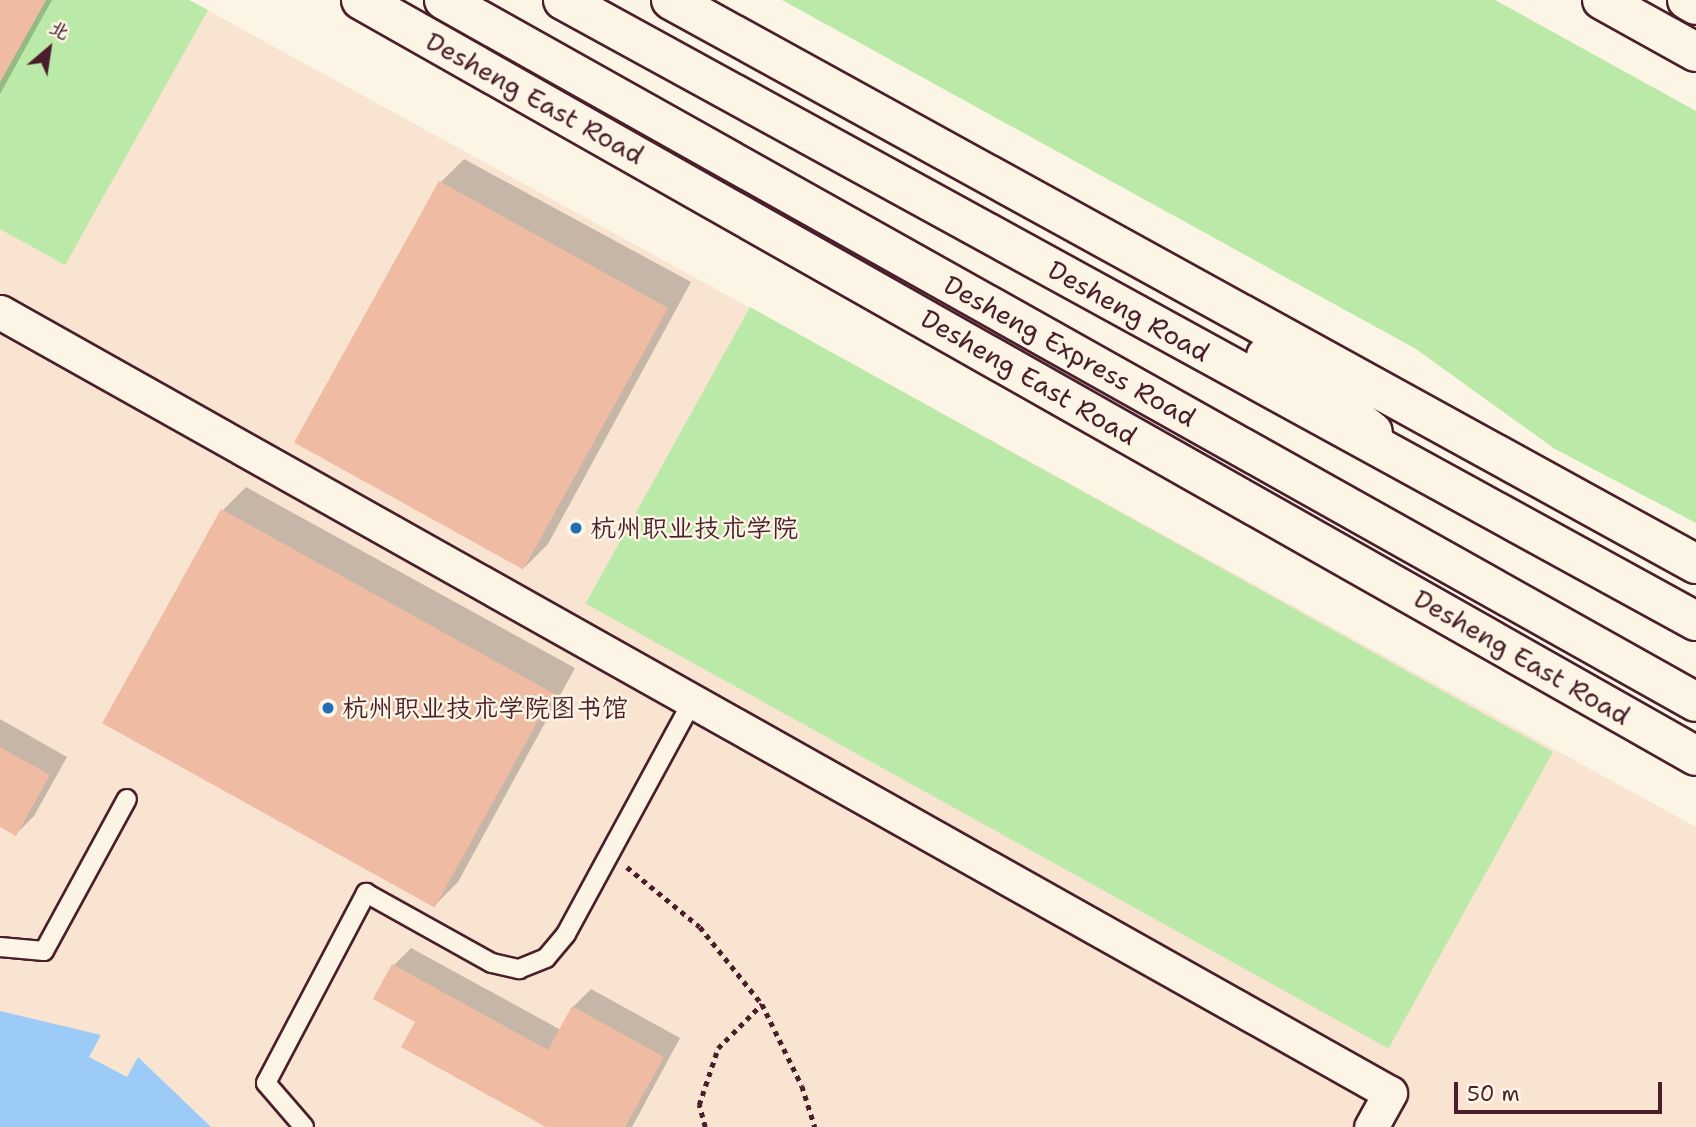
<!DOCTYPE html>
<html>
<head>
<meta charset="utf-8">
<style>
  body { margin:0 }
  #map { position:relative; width:1696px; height:1127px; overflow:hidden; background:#fcf5e5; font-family:"Shantell Sans","LXGW WenKai TC",sans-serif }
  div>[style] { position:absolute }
  .built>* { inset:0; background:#f8e4d1 }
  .green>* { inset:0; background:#bbe9a7; transform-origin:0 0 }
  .water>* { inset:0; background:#9dcbf8 }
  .shadow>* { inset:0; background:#0003 }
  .building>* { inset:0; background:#f0bba3; transform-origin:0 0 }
  .path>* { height:4.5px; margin-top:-2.25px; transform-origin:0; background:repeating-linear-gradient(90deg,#4a1f2b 0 5px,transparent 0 10px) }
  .roads { filter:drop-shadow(2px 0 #4a1f2b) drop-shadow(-2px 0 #4a1f2b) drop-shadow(0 2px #4a1f2b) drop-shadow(0 -2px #4a1f2b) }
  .lane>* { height:18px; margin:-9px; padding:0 9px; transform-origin:9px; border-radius:9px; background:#fcf5e5 }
  .street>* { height:33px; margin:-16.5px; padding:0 16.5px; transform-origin:16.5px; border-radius:16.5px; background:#fcf5e5 }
  .primary>* { height:38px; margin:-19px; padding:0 19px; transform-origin:19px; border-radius:19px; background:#fcf5e5 }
  .highway>* { height:38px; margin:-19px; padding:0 19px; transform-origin:19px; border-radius:19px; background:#fcf5e5 }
  .dots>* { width:19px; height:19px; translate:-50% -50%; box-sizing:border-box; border:4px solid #fcf5e5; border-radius:50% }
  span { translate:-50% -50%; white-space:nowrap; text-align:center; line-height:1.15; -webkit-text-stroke:5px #fcf5e5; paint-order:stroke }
  .street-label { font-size:26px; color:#4a1f2b }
  .poi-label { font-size:26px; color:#4a1f2b }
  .left { translate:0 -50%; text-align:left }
  .north { position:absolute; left:14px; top:14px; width:70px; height:70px; -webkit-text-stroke:5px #fcf5e5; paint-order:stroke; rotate:29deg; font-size:19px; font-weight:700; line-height:28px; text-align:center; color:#4a1f2b }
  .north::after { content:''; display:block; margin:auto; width:24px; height:32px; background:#4a1f2b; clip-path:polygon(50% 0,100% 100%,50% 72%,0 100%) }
  .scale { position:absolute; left:1454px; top:1082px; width:208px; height:32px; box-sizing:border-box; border:4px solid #4a1f2b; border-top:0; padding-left:9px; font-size:21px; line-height:24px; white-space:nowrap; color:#4a1f2b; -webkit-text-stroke:5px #fcf5e5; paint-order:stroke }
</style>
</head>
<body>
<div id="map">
  <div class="built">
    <i style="clip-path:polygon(0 0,189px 0,1696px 827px,1696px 1127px,0 1127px)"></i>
  </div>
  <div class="green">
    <i style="clip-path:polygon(46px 0,189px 0,208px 10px,65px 265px,0 229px,0 82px)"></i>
    <i style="clip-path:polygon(782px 0,1495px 0,1696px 111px,1696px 523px,1555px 449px,1416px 349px)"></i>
    <i style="left:750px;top:307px;width:918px;height:339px;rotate:29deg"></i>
  </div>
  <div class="water">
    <i style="clip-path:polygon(0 1011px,101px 1035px,89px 1057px,127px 1077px,138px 1057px,211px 1127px,0 1127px)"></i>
  </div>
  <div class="shadow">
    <i style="clip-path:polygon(0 0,52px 0,0 94px)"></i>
    <i style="clip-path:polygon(464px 159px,691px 282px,548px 544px,525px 567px,298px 444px,441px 182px)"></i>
    <i style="clip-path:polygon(246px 487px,575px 668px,458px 882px,435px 905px,223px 510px)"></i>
    <i style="clip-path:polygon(0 719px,67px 757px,34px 816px,16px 834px,0 825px)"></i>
    <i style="clip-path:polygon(411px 948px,561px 1030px,573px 1007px,591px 989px,680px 1038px,632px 1127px,550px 1127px,418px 1021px,394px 965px)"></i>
  </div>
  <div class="building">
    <i style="clip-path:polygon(0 0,46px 0,0 82px)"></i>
    <i style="left:439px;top:181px;width:262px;height:299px;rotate:29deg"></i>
    <i style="left:221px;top:509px;width:380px;height:245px;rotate:29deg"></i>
    <i style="clip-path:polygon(0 747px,50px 775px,16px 836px,0 827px)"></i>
    <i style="clip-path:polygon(392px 964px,548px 1050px,572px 1006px,664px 1057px,625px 1127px,546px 1127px,401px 1047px,415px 1022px,373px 999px)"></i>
  </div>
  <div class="path">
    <i style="left:627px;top:867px;width:94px;rotate:39.4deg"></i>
    <i style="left:700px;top:927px;width:99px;rotate:51.2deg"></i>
    <i style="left:762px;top:1004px;width:91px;rotate:64deg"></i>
    <i style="left:802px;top:1086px;width:43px;rotate:72.4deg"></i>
    <i style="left:705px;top:1127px;width:23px;rotate:-105deg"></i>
    <i style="left:699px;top:1105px;width:60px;rotate:-71.6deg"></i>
    <i style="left:718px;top:1048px;width:62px;rotate:-45deg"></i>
  </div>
  <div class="roads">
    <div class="lane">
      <i style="left:0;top:947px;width:44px;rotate:5.2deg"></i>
      <i style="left:44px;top:951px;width:173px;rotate:-61.4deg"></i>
      <i style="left:304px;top:1127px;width:58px;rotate:-130.8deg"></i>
      <i style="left:266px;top:1083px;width:215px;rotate:-62.2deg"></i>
      <i style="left:366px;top:893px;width:144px;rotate:29.1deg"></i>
      <i style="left:492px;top:963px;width:28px;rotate:13deg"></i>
      <i style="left:519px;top:969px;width:29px;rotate:-22deg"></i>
      <i style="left:546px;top:958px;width:31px;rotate:-50deg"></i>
      <i style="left:566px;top:934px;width:266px;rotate:-61.5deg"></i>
    </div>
    <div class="street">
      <i style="left:0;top:312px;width:1594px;rotate:29.33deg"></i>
      <i style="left:1390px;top:1093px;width:39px;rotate:119deg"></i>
    </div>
    <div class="primary">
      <i style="left:361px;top:0;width:1534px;rotate:29.52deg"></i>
      <i style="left:671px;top:0;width:1170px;rotate:28.82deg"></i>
      <i style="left:1266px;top:356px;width:43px;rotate:28.9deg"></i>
      <i style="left:1304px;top:377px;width:88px;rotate:38.6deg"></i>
    </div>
    <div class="highway">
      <i style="left:444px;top:0;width:1435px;rotate:29.28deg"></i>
      <i style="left:563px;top:0;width:1292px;rotate:28.73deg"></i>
      <i style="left:1602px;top:0;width:107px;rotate:29deg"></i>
      <i style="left:1687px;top:0;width:10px;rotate:29deg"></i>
    </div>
  </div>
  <div class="dots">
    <i style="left:576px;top:528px;background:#1f6fb2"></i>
    <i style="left:328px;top:708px;background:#1f6fb2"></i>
  </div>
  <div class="street-label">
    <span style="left:535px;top:98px;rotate:29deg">Desheng East Road</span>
    <span style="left:1129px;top:311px;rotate:29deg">Desheng Road</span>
    <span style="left:1070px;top:351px;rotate:29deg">Desheng Express Road</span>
    <span style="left:1029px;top:377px;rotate:30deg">Desheng East Road</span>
    <span style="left:1522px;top:657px;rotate:30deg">Desheng East Road</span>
  </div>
  <div class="poi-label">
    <span class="left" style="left:590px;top:528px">杭州职业技术学院</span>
    <span class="left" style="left:342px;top:708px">杭州职业技术学院图书馆</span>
  </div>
  <div class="north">北</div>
  <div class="scale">50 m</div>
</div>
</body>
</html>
